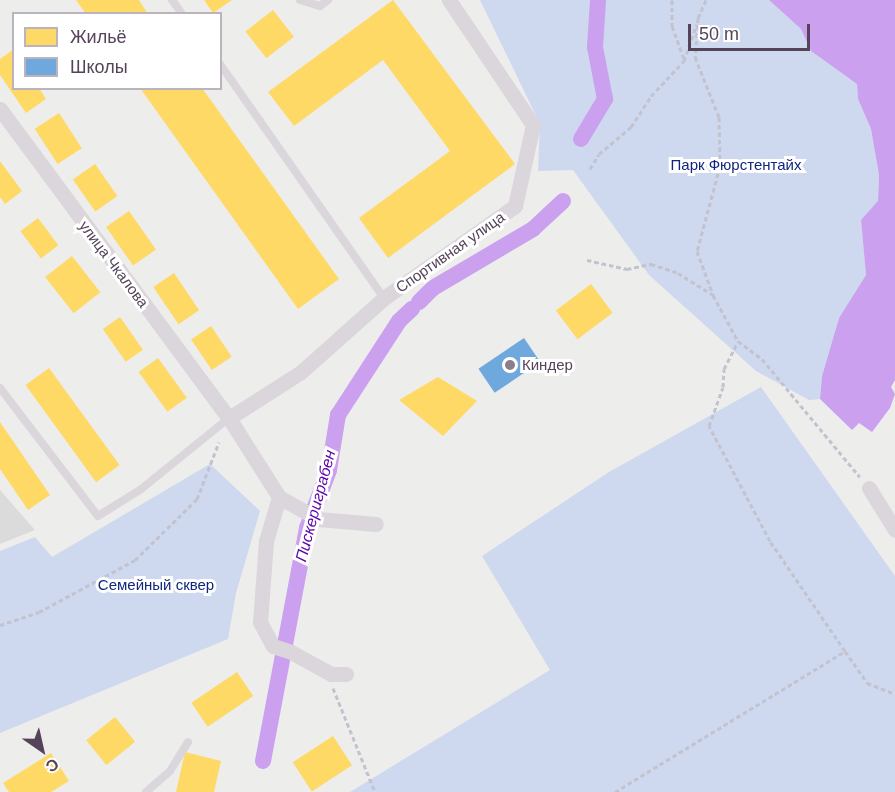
<!DOCTYPE html>
<html>
<head>
<meta charset="utf-8">
<style>
  body { margin:0 }
  #map { position:relative; width:895px; height:792px; overflow:hidden; background:#ededec; font-family:Helvetica,sans-serif }
  div>[style] { position:absolute }
  .education>* { inset:0; background:#dcdbdc }
  .green>* { inset:0; background:#ced8ee }
  .water>* { inset:0; background:#caa0ef }
  .homes>* { inset:0; background:#ffd966; transform-origin:0 0 }
  .schools>* { inset:0; background:#6fa8dc; transform-origin:0 0 }
  .canal>* { height:16px; margin:-8px; padding:0 8px; transform-origin:8px; border-radius:8px; background:#caa0ef }
  .path>* { height:3px; margin-top:-1.5px; transform-origin:0; background:repeating-linear-gradient(90deg,#c3c2cf 0 4.5px,transparent 0 7.5px) }
  .service>* { height:8px; margin:-4px; padding:0 4px; transform-origin:4px; border-radius:4px; background:#dad6db }
  .minor>* { height:15px; margin:-7.5px; padding:0 7.5px; transform-origin:7.5px; border-radius:7.5px; background:#dad6db }
  .dots>* { width:16px; height:16px; translate:-50% -50%; box-sizing:border-box; border:3px solid #fff; border-radius:50% }
  span { translate:-50% -50%; white-space:nowrap; text-align:center; line-height:1.15; -webkit-text-stroke:6px #fff; paint-order:stroke }
  .park-label { font-size:15px; color:#11257d }
  .street-label { font-size:15px; color:#554359 }
  .poi-label { font-size:15px; color:#554359 }
  .left { translate:0 -50%; text-align:left }
  .water-label { font-size:16px; color:#5c05ab; font-style:italic }
  .legend { position:absolute; left:12px; top:12px; width:210px; height:78px; box-sizing:border-box; background:#fff; border:2px solid #bbb4bd; margin:0; padding:8px 10px; list-style:none; font-size:18px; color:#554359 }
  .legend li { display:flex; align-items:center; gap:12px; height:30px }
  .legend b { width:30px; border:2px solid #bbb4bd }
  .north { position:absolute; left:12px; top:720px; width:60px; height:60px; -webkit-text-stroke:4px #fff; paint-order:stroke; rotate:146deg; font-size:16px; font-weight:700; line-height:24px; text-align:center; color:#554359 }
  .north::after { content:''; display:block; margin:auto; width:21px; height:27px; background:#554359; clip-path:polygon(50% 0,100% 100%,50% 72%,0 100%) }
  .scale { position:absolute; left:688px; top:24px; width:122px; height:27px; box-sizing:border-box; border:3px solid #554359; border-top:0; padding-left:8px; font-size:18px; line-height:21px; white-space:nowrap; color:#554359; -webkit-text-stroke:4px #fff; paint-order:stroke }
</style>
</head>
<body>
<div id="map">
  <div class="education">
    <i style="clip-path:polygon(0 490px,35px 530px,0 544px)"></i>
  </div>
  <div class="green">
    <i style="clip-path:polygon(480px 0,769px 0,801px 29px,811px 51px,857px 84px,858px 99px,871px 129px,879px 175px,878px 202px,861px 220px,866px 275px,839px 318px,822px 376px,820px 399px,809px 400px,756px 371px,649px 275px,573px 170px,538px 171px,540px 124px)"></i>
    <i style="clip-path:polygon(761px 387px,895px 576px,895px 792px,350px 792px,550px 670px,482px 556px,609px 472px)"></i>
    <i style="clip-path:polygon(210px 464px,260px 511px,236px 593px,228px 639px,0 733px,0 551px,35px 537px,52px 557px)"></i>
  </div>
  <div class="water">
    <i style="clip-path:polygon(769px 0,895px 0,895px 380px,891px 387px,895px 394px,890px 408px,872px 432px,859px 423px,852px 430px,820px 399px,822px 376px,839px 318px,866px 275px,861px 220px,878px 201px,879px 175px,871px 129px,858px 99px,857px 84px,811px 51px,801px 29px)"></i>
  </div>
  <div class="homes">
    <i style="clip-path:polygon(76px 0,139px 0,148px 14px,86px 14px)"></i>
    <i style="clip-path:polygon(204px 0,232px 0,213px 13px)"></i>
    <i style="clip-path:polygon(393px 0,515px 164px,388px 258px,359px 218px,450px 151px,383px 60px,294px 126px,268px 92px)"></i>
    <i style="left:273px;top:10px;width:34px;height:35px;rotate:52deg"></i>
    <i style="clip-path:polygon(14px 49px,14px 88px,39px 88px,46px 99px,26px 113px,0 75px,0 59px)"></i>
    <i style="clip-path:polygon(140px 88px,202px 88px,339px 279px,298px 309px)"></i>
    <i style="left:59px;top:113px;width:42px;height:29px;rotate:57deg"></i>
    <i style="clip-path:polygon(0 161px,22px 191px,5px 204px,0 197px)"></i>
    <i style="left:95px;top:164px;width:39px;height:27px;rotate:55deg"></i>
    <i style="left:129px;top:211px;width:47px;height:28px;rotate:55deg"></i>
    <i style="left:38px;top:218px;width:34px;height:22px;rotate:53deg"></i>
    <i style="left:72px;top:256px;width:46px;height:34px;rotate:52deg"></i>
    <i style="left:174px;top:273px;width:45px;height:25px;rotate:56deg"></i>
    <i style="left:591px;top:284px;width:36px;height:44px;rotate:53deg"></i>
    <i style="left:120px;top:317px;width:40px;height:21px;rotate:55deg"></i>
    <i style="left:211px;top:326px;width:37px;height:24px;rotate:56deg"></i>
    <i style="left:158px;top:358px;width:49px;height:24px;rotate:54deg"></i>
    <i style="left:49px;top:368px;width:120px;height:29px;rotate:54deg"></i>
    <i style="clip-path:polygon(438px 377px,477px 401px,443px 436px,399px 400px)"></i>
    <i style="clip-path:polygon(0 422px,50px 495px,28px 510px,0 469px)"></i>
    <i style="left:237px;top:672px;width:29px;height:55px;rotate:56deg"></i>
    <i style="left:115px;top:717px;width:32px;height:37px;rotate:51deg"></i>
    <i style="left:333px;top:736px;width:35px;height:48px;rotate:57deg"></i>
    <i style="clip-path:polygon(185px 752px,221px 761px,214px 792px,176px 792px)"></i>
    <i style="clip-path:polygon(51px 753px,69px 781px,51px 792px,9px 792px,3px 783px)"></i>
  </div>
  <div class="schools">
    <i style="left:524px;top:338px;width:29px;height:55px;rotate:56deg"></i>
  </div>
  <div class="canal">
    <i style="left:581px;top:139px;width:47px;rotate:-59deg"></i>
    <i style="left:605px;top:99px;width:53px;rotate:-100.9deg"></i>
    <i style="left:595px;top:47px;width:47px;rotate:-86.3deg"></i>
    <i style="left:419px;top:302px;width:20px;rotate:-45deg"></i>
    <i style="left:433px;top:288px;width:116px;rotate:-30.5deg"></i>
    <i style="left:533px;top:229px;width:41px;rotate:-43deg"></i>
    <i style="left:263px;top:761px;width:237px;rotate:-79.3deg"></i>
    <i style="left:307px;top:528px;width:62px;rotate:-69.2deg"></i>
    <i style="left:329px;top:470px;width:56px;rotate:-80.7deg"></i>
    <i style="left:338px;top:415px;width:112px;rotate:-57deg"></i>
    <i style="left:399px;top:321px;width:18px;rotate:-43deg"></i>
  </div>
  <div class="path">
    <i style="left:672px;top:0;width:26px;rotate:90deg"></i>
    <i style="left:672px;top:26px;width:35px;rotate:70deg"></i>
    <i style="left:706px;top:0;width:20px;rotate:114deg"></i>
    <i style="left:698px;top:18px;width:39px;rotate:94deg"></i>
    <i style="left:695px;top:57px;width:65px;rotate:68.2deg"></i>
    <i style="left:719px;top:117px;width:49px;rotate:88.8deg"></i>
    <i style="left:720px;top:166px;width:88px;rotate:105.1deg"></i>
    <i style="left:697px;top:251px;width:47px;rotate:70deg"></i>
    <i style="left:713px;top:295px;width:52px;rotate:61.5deg"></i>
    <i style="left:590px;top:169px;width:17px;rotate:-59deg"></i>
    <i style="left:599px;top:154px;width:42px;rotate:-40.2deg"></i>
    <i style="left:631px;top:127px;width:37px;rotate:-57deg"></i>
    <i style="left:651px;top:96px;width:48px;rotate:-46.7deg"></i>
    <i style="left:684px;top:61px;width:39px;rotate:-71deg"></i>
    <i style="left:587px;top:260px;width:41px;rotate:12.7deg"></i>
    <i style="left:627px;top:269px;width:25px;rotate:-12deg"></i>
    <i style="left:651px;top:264px;width:28px;rotate:18deg"></i>
    <i style="left:678px;top:273px;width:40px;rotate:32deg"></i>
    <i style="left:0;top:625px;width:41px;rotate:-18.4deg"></i>
    <i style="left:39px;top:612px;width:109px;rotate:-28.4deg"></i>
    <i style="left:135px;top:560px;width:87px;rotate:-44.5deg"></i>
    <i style="left:197px;top:499px;width:61px;rotate:-68.9deg"></i>
    <i style="left:845px;top:651px;width:133px;rotate:-124.3deg"></i>
    <i style="left:770px;top:541px;width:130px;rotate:-117.9deg"></i>
    <i style="left:709px;top:426px;width:41px;rotate:-70.3deg"></i>
    <i style="left:723px;top:387px;width:18px;rotate:-87deg"></i>
    <i style="left:724px;top:369px;width:31px;rotate:-63deg"></i>
    <i style="left:738px;top:341px;width:30px;rotate:37deg"></i>
    <i style="left:762px;top:359px;width:153px;rotate:50.3deg"></i>
    <i style="left:333px;top:688px;width:112px;rotate:68deg"></i>
    <i style="left:615px;top:792px;width:270px;rotate:-31.5deg"></i>
    <i style="left:845px;top:651px;width:39px;rotate:55deg"></i>
    <i style="left:867px;top:683px;width:30px;rotate:21deg"></i>
  </div>
  <div class="service">
    <i style="left:172px;top:0;width:17px;rotate:54deg"></i>
    <i style="left:300px;top:0;width:21px;rotate:17deg"></i>
    <i style="left:320px;top:6px;width:10px;rotate:-37deg"></i>
    <i style="left:220px;top:64px;width:286px;rotate:55deg"></i>
    <i style="left:0;top:388px;width:161px;rotate:52.6deg"></i>
    <i style="left:98px;top:516px;width:49px;rotate:-31.8deg"></i>
    <i style="left:140px;top:490px;width:114px;rotate:-39deg"></i>
    <i style="left:146px;top:792px;width:32px;rotate:-41deg"></i>
    <i style="left:170px;top:771px;width:34px;rotate:-58deg"></i>
  </div>
  <div class="minor">
    <i style="left:0;top:109px;width:385px;rotate:53.5deg"></i>
    <i style="left:229px;top:418px;width:93px;rotate:57.7deg"></i>
    <i style="left:279px;top:497px;width:45px;rotate:29.4deg"></i>
    <i style="left:318px;top:519px;width:58px;rotate:4.9deg"></i>
    <i style="left:229px;top:418px;width:85px;rotate:-32.6deg"></i>
    <i style="left:301px;top:372px;width:111px;rotate:-41.7deg"></i>
    <i style="left:384px;top:298px;width:160px;rotate:-35.1deg"></i>
    <i style="left:515px;top:206px;width:83px;rotate:-77.5deg"></i>
    <i style="left:533px;top:125px;width:151px;rotate:-123.9deg"></i>
    <i style="left:869px;top:488px;width:49px;rotate:58.2deg"></i>
    <i style="left:279px;top:497px;width:46px;rotate:106.5deg"></i>
    <i style="left:266px;top:541px;width:81px;rotate:94.2deg"></i>
    <i style="left:260px;top:622px;width:27px;rotate:62deg"></i>
    <i style="left:273px;top:646px;width:19px;rotate:18deg"></i>
    <i style="left:291px;top:652px;width:46px;rotate:28.8deg"></i>
    <i style="left:331px;top:674px;width:15px"></i>
  </div>
  <div class="dots">
    <i style="left:510px;top:365px;background:#8a7e8c"></i>
  </div>
  <div class="park-label">
    <span style="left:736px;top:165px">Парк Фюрстентайх</span>
    <span style="left:156px;top:585px">Семейный сквер</span>
  </div>
  <div class="street-label">
    <span style="left:450px;top:252px;rotate:-35deg">Спортивная улица</span>
    <span style="left:114px;top:264px;rotate:53deg">улица Чкалова</span>
  </div>
  <div class="poi-label">
    <span class="left" style="left:522px;top:365px">Киндер</span>
  </div>
  <div class="water-label">
    <span style="left:316px;top:506px;rotate:-75deg">Пискериграбен</span>
  </div>
  <ul class="legend">
  <li><b style="height:16px;background:#ffd966"></b>Жильё</li>
  <li><b style="height:16px;background:#6fa8dc"></b>Школы</li>
  </ul>
  <div class="north">С</div>
  <div class="scale">50 m</div>
</div>
</body>
</html>
